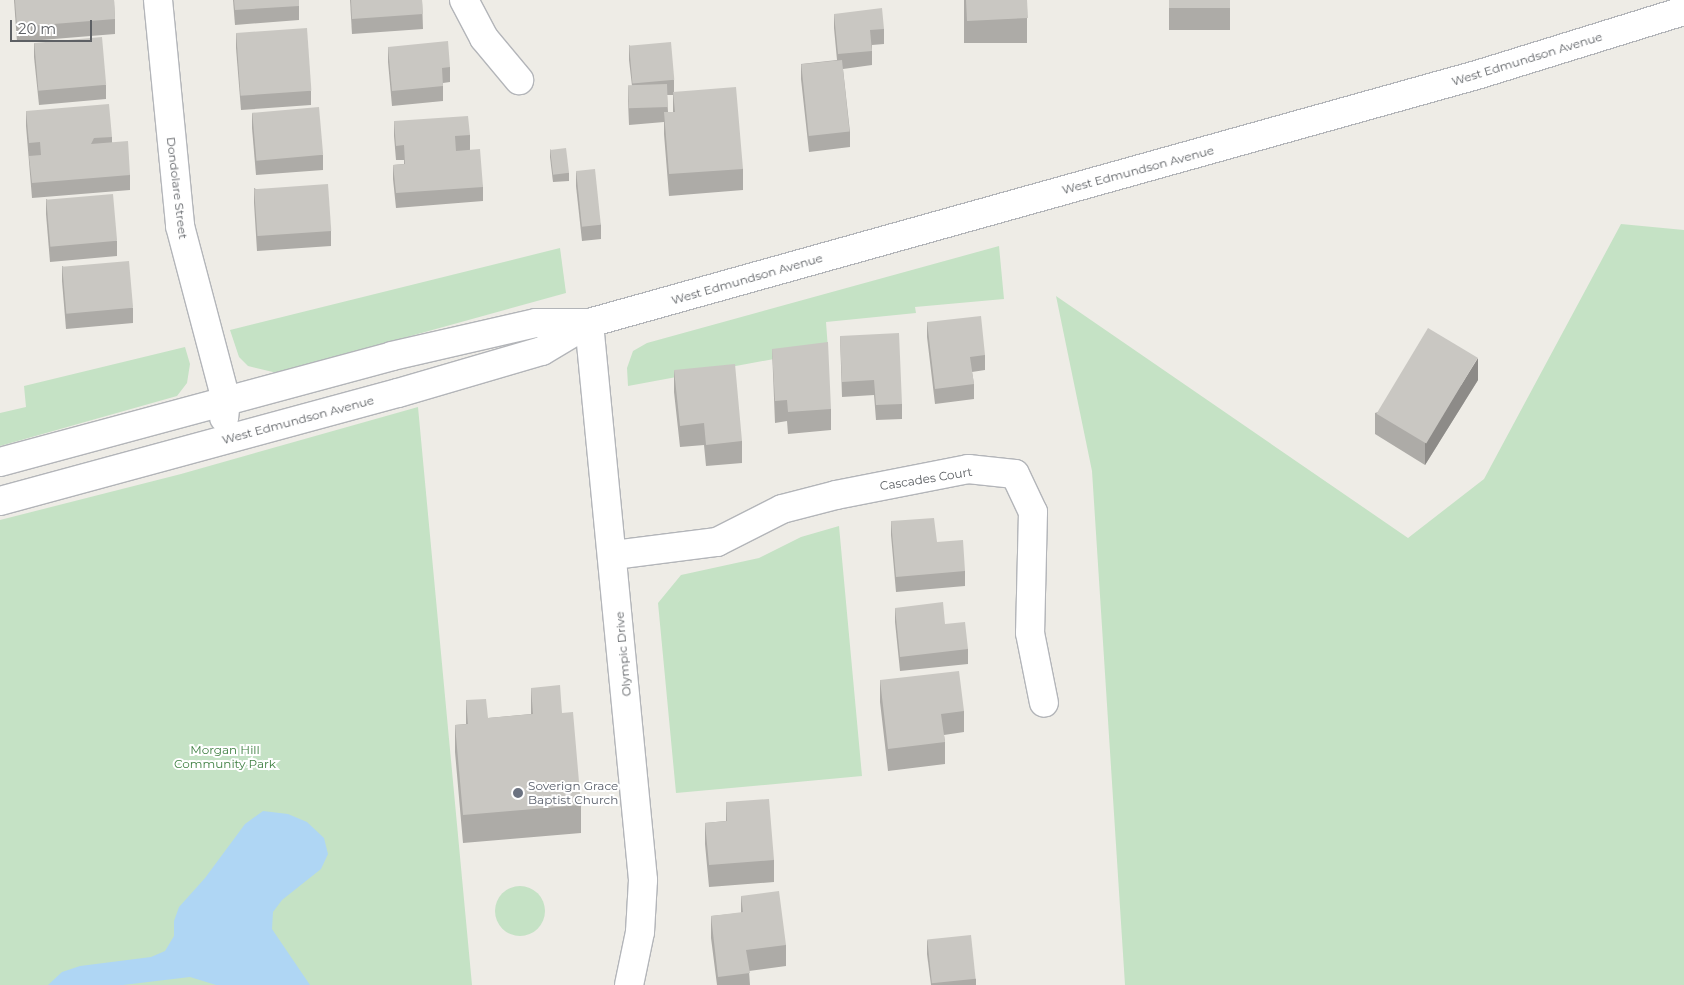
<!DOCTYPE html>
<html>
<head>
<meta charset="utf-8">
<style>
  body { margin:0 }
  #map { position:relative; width:1684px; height:985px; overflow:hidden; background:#eeece6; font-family:Montserrat,sans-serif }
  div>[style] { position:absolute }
  .green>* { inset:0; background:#c5e2c5 }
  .round { border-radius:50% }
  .water>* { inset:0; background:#afd6f4 }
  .roads { filter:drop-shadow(1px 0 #b3b5b9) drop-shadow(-1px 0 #b3b5b9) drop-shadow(0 1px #b3b5b9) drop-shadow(0 -1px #b3b5b9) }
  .minor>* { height:28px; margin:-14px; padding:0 14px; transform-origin:14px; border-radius:14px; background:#fff }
  .wall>* { inset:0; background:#adaba7; transform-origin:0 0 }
  .shaded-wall>* { inset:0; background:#8d8b88 }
  .building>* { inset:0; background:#c9c7c2; transform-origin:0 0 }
  .dots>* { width:14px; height:14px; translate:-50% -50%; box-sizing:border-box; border:2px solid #fff; border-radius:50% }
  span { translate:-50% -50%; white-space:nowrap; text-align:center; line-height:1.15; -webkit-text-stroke:4px #fff; paint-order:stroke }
  .street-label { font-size:12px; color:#5d6064 }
  .park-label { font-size:12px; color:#408043 }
  .worship-label { font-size:12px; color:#5b616d }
  .left { translate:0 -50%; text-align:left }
  .scale { position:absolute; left:10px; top:20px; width:82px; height:22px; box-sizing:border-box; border:2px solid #5d6064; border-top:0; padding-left:6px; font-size:15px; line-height:18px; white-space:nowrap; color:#5d6064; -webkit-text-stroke:4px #fff; paint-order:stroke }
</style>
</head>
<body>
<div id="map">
  <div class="green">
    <i style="clip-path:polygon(1621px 224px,1684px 230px,1684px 985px,1125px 985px,1092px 471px,1056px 296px,1408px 538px,1484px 479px)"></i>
    <i style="clip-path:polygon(999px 246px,1004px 299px,915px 307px,916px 313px,826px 322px,828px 349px,628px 386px,627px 368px,633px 351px,647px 343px)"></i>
    <i style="clip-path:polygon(560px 248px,566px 293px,277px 373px,248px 366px,239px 357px,230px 330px)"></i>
    <i style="clip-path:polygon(185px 347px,190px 364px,187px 383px,177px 396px,0 446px,0 413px,26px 407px,24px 386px)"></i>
    <i style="clip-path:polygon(418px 407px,472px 985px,0 985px,0 520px,181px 474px)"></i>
    <i style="clip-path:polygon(839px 526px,862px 776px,676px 793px,658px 603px,681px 575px,759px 558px,801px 537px)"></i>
    <i class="round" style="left:495px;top:886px;width:50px;height:50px"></i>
  </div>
  <div class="water">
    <i style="clip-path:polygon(263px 811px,288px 814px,307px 822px,324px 838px,328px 854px,321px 869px,282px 900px,273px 912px,272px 929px,310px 985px,216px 985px,190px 977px,123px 985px,48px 985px,62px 972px,80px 966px,151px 957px,165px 951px,174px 936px,174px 921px,179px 907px,205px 878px,245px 824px)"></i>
  </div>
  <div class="roads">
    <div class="minor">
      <i style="left:158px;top:0;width:227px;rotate:84.4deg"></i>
      <i style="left:180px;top:226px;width:180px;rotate:75.2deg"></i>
      <i style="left:226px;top:400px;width:18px;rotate:96deg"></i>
      <i style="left:464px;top:0;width:43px;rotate:62.2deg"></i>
      <i style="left:484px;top:38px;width:55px;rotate:50.2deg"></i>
      <i style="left:589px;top:323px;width:560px;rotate:84.46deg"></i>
      <i style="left:643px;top:880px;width:52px;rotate:93.3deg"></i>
      <i style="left:640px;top:932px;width:54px;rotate:101.7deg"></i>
      <i style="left:0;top:462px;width:406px;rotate:-15.1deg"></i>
      <i style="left:392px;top:356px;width:148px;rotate:-12.9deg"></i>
      <i style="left:536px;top:323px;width:51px"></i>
      <i style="left:0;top:501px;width:412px;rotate:-15.2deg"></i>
      <i style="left:398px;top:393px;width:150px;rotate:-16.3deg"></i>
      <i style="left:542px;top:351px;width:55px;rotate:-30.8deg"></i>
      <i style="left:589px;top:323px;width:925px;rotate:-15.61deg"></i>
      <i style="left:1480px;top:74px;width:214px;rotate:-17.2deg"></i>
      <i style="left:614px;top:555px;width:104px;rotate:-7.2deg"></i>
      <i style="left:717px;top:542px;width:73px;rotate:-26.9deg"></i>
      <i style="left:782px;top:509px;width:56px;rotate:-14.5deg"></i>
      <i style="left:836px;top:495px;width:135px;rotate:-11.1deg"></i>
      <i style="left:968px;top:469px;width:47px;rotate:6.1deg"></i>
      <i style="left:1015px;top:474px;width:42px;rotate:64.7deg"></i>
      <i style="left:1033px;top:512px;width:121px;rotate:91.4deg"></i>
      <i style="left:1030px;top:633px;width:71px;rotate:78.7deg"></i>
    </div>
  </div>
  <div class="wall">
    <i style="clip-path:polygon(14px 0,114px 0,115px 19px,115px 34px,17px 42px)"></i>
    <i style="clip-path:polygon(233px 0,299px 0,299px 20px,235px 25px)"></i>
    <i style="clip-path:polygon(350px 0,422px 0,423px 29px,352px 34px)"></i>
    <i style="left:964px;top:0;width:63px;height:43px"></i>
    <i style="left:1169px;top:0;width:61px;height:30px"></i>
    <i style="clip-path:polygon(834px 14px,884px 29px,884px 44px,872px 45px,872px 65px,843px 69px,850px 132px,850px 147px,809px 152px,801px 79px,801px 64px,837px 60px,834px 28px)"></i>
    <i style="clip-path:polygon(236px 33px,311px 91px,311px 105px,241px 110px,236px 48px)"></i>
    <i style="clip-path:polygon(34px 43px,106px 85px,106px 99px,39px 105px,34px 57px)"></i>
    <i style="clip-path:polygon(evenodd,629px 45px,674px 80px,674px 92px,743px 169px,743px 190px,669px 196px,664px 134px,664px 122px,629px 125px,628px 101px,628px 87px,632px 86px,629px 60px,629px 45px,667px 95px,673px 95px,673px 112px,668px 112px,667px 95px)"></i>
    <i style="clip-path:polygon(388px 47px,450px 67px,450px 82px,443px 83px,443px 101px,392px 106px,388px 62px)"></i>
    <i style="clip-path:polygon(26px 111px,112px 137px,112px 142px,130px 175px,130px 190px,32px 198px,26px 126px)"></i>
    <i style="clip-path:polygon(252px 113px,323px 155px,323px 170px,256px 175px,252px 128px)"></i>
    <i style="clip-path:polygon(394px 121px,470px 135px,470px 150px,483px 187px,483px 201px,396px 208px,393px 179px,393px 165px,404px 164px,404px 160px,396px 160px,394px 136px)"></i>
    <i style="clip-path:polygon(550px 149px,569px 173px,569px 181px,553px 182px,550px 157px)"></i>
    <i style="clip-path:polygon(576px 171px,601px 225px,601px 239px,582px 241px,576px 186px)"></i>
    <i style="clip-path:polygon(254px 188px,331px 231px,331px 246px,257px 251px,254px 203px)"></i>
    <i style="clip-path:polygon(46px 199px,117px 241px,117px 256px,50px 262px,46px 214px)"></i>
    <i style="clip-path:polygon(62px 266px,133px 308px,133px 323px,66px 329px,62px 281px)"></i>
    <i style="clip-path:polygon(927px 322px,985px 355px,985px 370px,972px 372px,974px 384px,974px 399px,935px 404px,927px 337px)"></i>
    <i style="clip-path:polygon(840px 336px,902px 404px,902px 419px,876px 420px,874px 395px,842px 397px)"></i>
    <i style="clip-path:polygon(772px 349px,831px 409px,831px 430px,788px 434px,787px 421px,775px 423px)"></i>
    <i style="clip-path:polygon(674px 370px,742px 441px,742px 463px,706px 466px,704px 445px,680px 447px,674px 392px)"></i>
    <i style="clip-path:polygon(1478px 380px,1425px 465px,1375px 434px,1375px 413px)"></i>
    <i style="clip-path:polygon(891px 521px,937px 542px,965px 571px,965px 586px,896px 592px,891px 535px)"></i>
    <i style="clip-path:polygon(895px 608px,968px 649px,968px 664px,900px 671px,895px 622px)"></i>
    <i style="clip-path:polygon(880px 680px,964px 711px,964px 732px,944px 735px,945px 742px,945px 764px,888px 771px,880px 702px)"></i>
    <i style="clip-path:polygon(531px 688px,562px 713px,581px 805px,581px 833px,463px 843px,455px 752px,455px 725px,466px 724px,466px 700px,488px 718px,531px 714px)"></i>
    <i style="clip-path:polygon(726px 802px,774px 860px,774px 882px,709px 887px,705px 844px,705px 823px,726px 821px)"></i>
    <i style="clip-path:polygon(741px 896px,786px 945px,786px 966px,749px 971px,750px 985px,717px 985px,711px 938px,711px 916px,741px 913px)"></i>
    <i style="clip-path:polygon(927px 940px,976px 979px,976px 985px,931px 985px,927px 954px)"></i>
  </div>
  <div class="shaded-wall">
    <i style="clip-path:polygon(1478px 358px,1478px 380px,1425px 465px,1425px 443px)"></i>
  </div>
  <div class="building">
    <i style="clip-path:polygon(15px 0,114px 0,115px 19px,17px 27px)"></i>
    <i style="clip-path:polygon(234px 0,299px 0,299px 6px,235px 10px)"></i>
    <i style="clip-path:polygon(351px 0,422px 0,423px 14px,352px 19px)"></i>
    <i style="clip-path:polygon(966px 0,1027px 0,1028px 18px,967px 21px)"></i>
    <i style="left:1169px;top:0;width:61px;height:8px"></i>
    <i style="clip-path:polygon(882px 8px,884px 29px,870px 30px,872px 51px,838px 54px,834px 14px)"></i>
    <i style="left:307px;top:28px;width:63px;height:71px;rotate:86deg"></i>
    <i style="left:102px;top:37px;width:48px;height:68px;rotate:85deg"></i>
    <i style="clip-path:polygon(448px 41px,450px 67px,442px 68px,443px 86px,392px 91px,388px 47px)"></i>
    <i style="left:671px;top:42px;width:38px;height:42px;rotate:85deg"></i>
    <i style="left:842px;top:60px;width:72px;height:41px;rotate:84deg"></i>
    <i style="left:667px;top:84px;width:23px;height:39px;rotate:88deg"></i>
    <i style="clip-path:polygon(736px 87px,743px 169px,669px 174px,664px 112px,675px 112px,673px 92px)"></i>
    <i style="clip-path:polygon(109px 104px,112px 137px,94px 138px,91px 144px,128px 141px,130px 175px,32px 183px,29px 156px,41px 155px,40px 142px,29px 143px,26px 111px)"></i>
    <i style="left:319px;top:107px;width:48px;height:67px;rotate:85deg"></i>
    <i style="clip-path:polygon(468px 116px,470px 135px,455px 136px,456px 151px,480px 149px,483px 187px,396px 193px,393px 165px,405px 164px,404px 145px,396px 146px,394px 121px)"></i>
    <i style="left:566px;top:148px;width:25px;height:16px;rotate:83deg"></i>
    <i style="left:595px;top:169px;width:56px;height:19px;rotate:84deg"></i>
    <i style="left:328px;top:184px;width:47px;height:74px;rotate:86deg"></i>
    <i style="left:113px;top:194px;width:47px;height:67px;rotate:85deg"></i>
    <i style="left:129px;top:261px;width:47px;height:67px;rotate:85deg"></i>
    <i style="clip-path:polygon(981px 316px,985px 355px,970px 357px,974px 384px,935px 389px,927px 322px)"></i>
    <i style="left:1428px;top:328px;width:58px;height:100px;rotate:31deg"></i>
    <i style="clip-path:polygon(899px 333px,902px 404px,876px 405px,874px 380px,842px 382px,840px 336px)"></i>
    <i style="clip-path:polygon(828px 342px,831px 409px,788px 412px,787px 400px,775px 401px,772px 349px)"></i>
    <i style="clip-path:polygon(735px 364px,742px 441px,706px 445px,704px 423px,680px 426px,674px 370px)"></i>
    <i style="clip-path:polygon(934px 518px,937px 542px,963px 540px,965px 571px,896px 577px,891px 521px)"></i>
    <i style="clip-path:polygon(943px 602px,945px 624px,965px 622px,968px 649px,900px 657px,895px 608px)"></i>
    <i style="clip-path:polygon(959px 671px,964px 711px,941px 714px,945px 742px,888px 749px,880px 680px)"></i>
    <i style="clip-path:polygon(560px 685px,562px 713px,573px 712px,581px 805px,463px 815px,455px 725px,468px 724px,466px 700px,486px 699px,488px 718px,533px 714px,531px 688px)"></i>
    <i style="clip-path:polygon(769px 799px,774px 860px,709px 865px,705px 823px,727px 821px,726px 802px)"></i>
    <i style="clip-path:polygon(779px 891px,786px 945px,746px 950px,750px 973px,718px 977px,711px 916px,743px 912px,741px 896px)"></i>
    <i style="left:971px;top:935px;width:44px;height:44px;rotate:84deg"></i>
  </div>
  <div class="dots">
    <i style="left:518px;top:793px;background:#6b7280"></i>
  </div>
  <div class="street-label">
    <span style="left:1527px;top:59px;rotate:-17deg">West Edmundson Avenue</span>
    <span style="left:1138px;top:170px;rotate:-15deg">West Edmundson Avenue</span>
    <span style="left:177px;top:188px;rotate:83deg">Dondolare Street</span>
    <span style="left:747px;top:279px;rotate:-16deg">West Edmundson Avenue</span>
    <span style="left:298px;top:420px;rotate:-15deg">West Edmundson Avenue</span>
    <span style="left:926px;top:479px;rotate:-9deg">Cascades Court</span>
    <span style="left:623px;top:654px;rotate:-95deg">Olympic Drive</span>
  </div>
  <div class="park-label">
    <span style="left:225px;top:757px">Morgan Hill<br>Community Park</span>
  </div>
  <div class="worship-label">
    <span class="left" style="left:528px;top:793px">Soverign Grace<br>Baptist Church</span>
  </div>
  <div class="scale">20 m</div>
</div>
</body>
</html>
